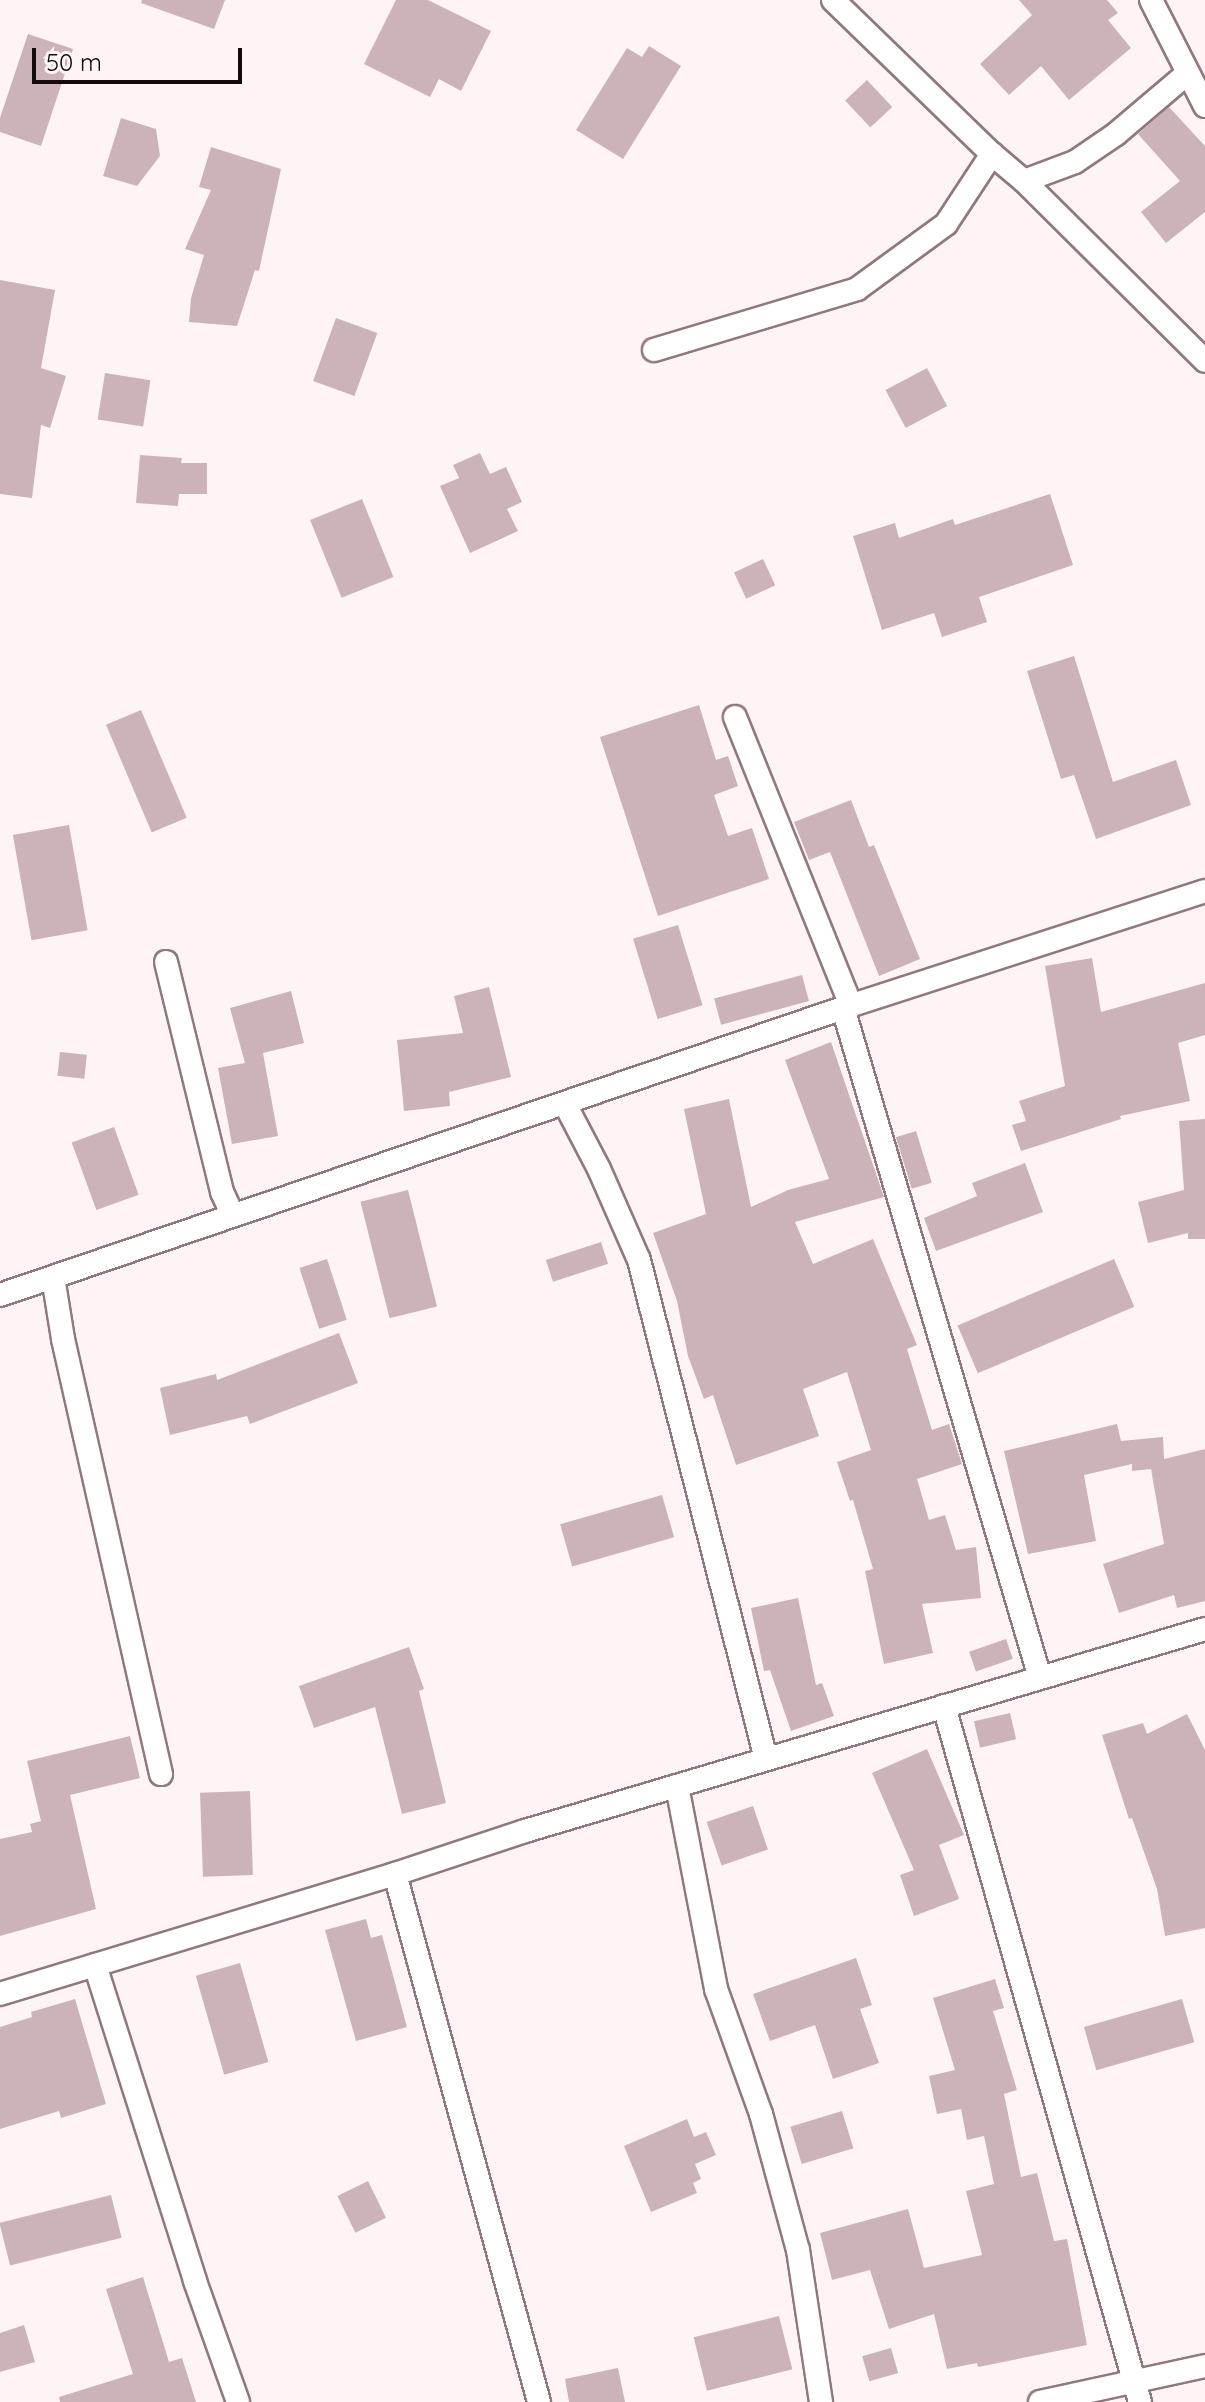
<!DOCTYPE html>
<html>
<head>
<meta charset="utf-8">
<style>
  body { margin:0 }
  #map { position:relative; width:1205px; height:2402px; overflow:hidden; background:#fef4f5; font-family:Quicksand,sans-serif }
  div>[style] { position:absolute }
  .building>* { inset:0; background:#ccb3b7; transform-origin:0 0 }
  .roads { filter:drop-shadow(2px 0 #90797c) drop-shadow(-2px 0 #90797c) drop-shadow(0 2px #90797c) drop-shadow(0 -2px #90797c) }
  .minor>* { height:22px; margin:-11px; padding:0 11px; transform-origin:11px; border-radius:11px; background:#fff }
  span { translate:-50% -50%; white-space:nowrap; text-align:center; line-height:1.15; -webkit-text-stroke:6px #fef4f5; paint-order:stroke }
  .scale { position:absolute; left:32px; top:48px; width:210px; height:36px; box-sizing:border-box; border:4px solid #130a0c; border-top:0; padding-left:10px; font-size:24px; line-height:28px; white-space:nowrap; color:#130a0c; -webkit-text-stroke:6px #fef4f5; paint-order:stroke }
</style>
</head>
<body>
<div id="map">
  <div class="building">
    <i style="clip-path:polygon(142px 0,225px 0,214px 29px,141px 3px)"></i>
    <i style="clip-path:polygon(396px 0,428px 0,491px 31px,461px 91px,439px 79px,430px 97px,364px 64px)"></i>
    <i style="clip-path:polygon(1019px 0,1107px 0,1118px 13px,1108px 20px,1131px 48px,1069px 100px,1041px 66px,1009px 95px,980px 64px,1032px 15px)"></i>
    <i style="clip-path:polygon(28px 34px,73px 49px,41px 146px,0 132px,0 118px)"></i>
    <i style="clip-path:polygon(649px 46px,681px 66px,623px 159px,576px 130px,627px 48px,642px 57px)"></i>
    <i style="left:867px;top:80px;width:37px;height:30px;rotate:47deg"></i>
    <i style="clip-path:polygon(1169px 107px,1205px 146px,1205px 212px,1166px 243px,1141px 212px,1180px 181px,1138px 134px)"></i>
    <i style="clip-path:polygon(121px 118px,156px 129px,160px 156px,137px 186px,103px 176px)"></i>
    <i style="clip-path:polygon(211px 147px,281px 169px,259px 271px,255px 270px,237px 326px,189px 322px,191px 298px,204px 255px,185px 249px,211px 190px,199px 187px)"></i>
    <i style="clip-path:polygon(0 280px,55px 290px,41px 368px,66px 376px,50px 428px,41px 425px,32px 498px,0 494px)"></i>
    <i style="left:336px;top:318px;width:44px;height:67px;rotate:20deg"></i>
    <i style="left:927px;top:368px;width:43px;height:47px;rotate:62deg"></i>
    <i style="left:105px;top:373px;width:46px;height:47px;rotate:9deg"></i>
    <i style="clip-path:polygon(480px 453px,490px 474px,506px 467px,522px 502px,507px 509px,518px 531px,470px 553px,440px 486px,459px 478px,453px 465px)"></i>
    <i style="clip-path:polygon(140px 455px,182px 458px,181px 463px,207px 463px,207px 494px,179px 494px,178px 506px,136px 503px)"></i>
    <i style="clip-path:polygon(1050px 494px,1073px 565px,979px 597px,987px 622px,942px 637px,934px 613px,882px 630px,853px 536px,895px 523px,899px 538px,953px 519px,955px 525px)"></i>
    <i style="left:362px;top:499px;width:84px;height:56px;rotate:68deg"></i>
    <i style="left:763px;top:559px;width:29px;height:32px;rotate:65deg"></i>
    <i style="clip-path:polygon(1074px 656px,1113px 782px,1176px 760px,1191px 805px,1096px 839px,1074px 775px,1061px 779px,1027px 671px)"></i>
    <i style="clip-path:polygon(699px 705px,716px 760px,728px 756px,738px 786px,714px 795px,728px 836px,752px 828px,769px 879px,658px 916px,600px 737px)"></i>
    <i style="left:141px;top:710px;width:117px;height:38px;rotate:67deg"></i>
    <i style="clip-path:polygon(851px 800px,869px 847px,874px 845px,920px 959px,879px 976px,830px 852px,809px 860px,794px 822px)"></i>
    <i style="left:69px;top:825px;width:107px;height:57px;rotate:80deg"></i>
    <i style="left:678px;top:925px;width:84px;height:47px;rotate:73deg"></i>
    <i style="clip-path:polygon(1092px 958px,1101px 1012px,1205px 983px,1205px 1035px,1178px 1043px,1190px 1101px,1120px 1116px,1121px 1119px,1021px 1151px,1012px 1125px,1026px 1121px,1019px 1101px,1065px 1086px,1045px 966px)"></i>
    <i style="left:802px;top:975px;width:27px;height:91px;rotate:75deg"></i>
    <i style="clip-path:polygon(489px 987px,511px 1077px,449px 1092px,450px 1106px,404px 1111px,397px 1040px,463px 1033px,454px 996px)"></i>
    <i style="clip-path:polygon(291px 991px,304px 1043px,263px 1053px,278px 1136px,232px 1144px,218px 1068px,245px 1063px,230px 1008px)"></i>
    <i style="clip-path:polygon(831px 1042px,884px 1197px,795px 1222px,813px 1264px,873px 1239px,917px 1345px,907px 1349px,932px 1430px,949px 1424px,962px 1464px,917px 1479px,929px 1520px,945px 1515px,956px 1550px,976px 1547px,981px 1598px,922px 1604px,933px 1653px,884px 1664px,865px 1571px,873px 1569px,853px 1500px,850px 1501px,837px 1462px,871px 1450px,847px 1372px,803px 1389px,819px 1436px,736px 1465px,713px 1395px,704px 1399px,688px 1356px,677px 1301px,653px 1233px,706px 1214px,684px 1109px,729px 1099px,751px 1207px,788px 1190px,829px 1179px,785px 1060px)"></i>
    <i style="left:60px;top:1052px;width:27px;height:24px;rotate:6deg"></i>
    <i style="clip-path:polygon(1205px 1119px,1205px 1239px,1188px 1239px,1188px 1233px,1148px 1243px,1138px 1202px,1184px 1190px,1179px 1121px)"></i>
    <i style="left:114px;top:1127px;width:72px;height:45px;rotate:70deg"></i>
    <i style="left:916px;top:1131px;width:54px;height:21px;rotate:73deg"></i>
    <i style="clip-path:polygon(1025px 1163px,1043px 1212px,936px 1251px,924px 1218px,977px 1196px,972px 1183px)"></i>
    <i style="left:408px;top:1190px;width:120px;height:49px;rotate:76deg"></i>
    <i style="left:601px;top:1242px;width:23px;height:58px;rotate:72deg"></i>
    <i style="left:327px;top:1259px;width:64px;height:29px;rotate:72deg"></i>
    <i style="left:1114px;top:1259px;width:52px;height:170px;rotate:67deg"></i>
    <i style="clip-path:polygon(339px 1333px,358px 1383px,250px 1424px,247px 1416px,170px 1435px,160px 1388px,216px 1374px,217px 1380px)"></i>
    <i style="clip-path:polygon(1117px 1424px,1121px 1441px,1163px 1437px,1164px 1459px,1205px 1449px,1205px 1601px,1177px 1608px,1174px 1595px,1119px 1613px,1103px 1564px,1164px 1544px,1151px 1469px,1132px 1471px,1132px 1464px,1084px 1475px,1096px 1541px,1028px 1554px,1004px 1451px)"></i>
    <i style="left:662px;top:1495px;width:44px;height:106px;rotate:74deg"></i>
    <i style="clip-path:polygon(798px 1598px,816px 1685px,822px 1683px,834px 1716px,791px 1731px,770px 1670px,764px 1671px,751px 1608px)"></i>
    <i style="left:1006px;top:1639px;width:21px;height:39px;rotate:71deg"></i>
    <i style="clip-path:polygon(409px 1647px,424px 1689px,419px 1691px,446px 1803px,402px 1814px,375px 1707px,314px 1728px,299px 1686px)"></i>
    <i style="left:1010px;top:1713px;width:27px;height:37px;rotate:77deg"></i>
    <i style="clip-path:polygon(1187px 1714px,1205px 1750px,1205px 1928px,1165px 1936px,1157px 1889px,1132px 1818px,1129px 1819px,1102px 1735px,1143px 1723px,1147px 1734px)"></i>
    <i style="clip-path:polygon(130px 1736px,140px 1778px,70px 1795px,96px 1909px,0 1936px,0 1839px,32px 1832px,30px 1824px,41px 1821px,27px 1761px)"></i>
    <i style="clip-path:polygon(927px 1749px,964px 1835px,939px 1845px,959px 1899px,914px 1916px,900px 1875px,914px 1870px,872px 1773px)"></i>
    <i style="left:250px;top:1791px;width:84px;height:50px;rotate:88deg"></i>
    <i style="left:753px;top:1806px;width:46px;height:49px;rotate:71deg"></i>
    <i style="clip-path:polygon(366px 1919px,371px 1938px,382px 1935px,407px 2027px,356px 2041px,325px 1930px)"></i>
    <i style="clip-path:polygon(856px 1958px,872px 2005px,860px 2009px,879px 2063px,833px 2079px,815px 2025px,770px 2041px,753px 1994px)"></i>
    <i style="left:240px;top:1963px;width:103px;height:46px;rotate:74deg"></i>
    <i style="clip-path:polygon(995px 1979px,1004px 2008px,993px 2011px,1017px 2090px,1004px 2094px,1021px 2177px,1037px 2173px,1054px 2241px,1067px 2239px,1087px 2345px,978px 2367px,977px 2363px,947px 2369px,934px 2314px,889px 2329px,870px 2270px,832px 2280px,820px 2233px,908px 2209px,924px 2268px,982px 2255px,966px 2191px,994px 2184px,984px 2136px,967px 2140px,961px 2109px,937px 2114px,929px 2076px,955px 2070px,933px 1998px)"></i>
    <i style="clip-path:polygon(75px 1999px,106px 2104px,61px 2118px,59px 2111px,0 2129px,0 2027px,32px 2017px,31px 2012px)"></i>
    <i style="left:1182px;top:1999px;width:45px;height:102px;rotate:74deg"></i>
    <i style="left:842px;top:2111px;width:39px;height:54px;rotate:73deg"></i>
    <i style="clip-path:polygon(687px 2119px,694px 2137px,706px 2132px,716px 2155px,695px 2164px,701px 2179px,693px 2183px,697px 2193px,651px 2212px,624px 2146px)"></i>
    <i style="left:368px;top:2181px;width:41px;height:34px;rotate:64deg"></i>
    <i style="left:111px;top:2195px;width:44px;height:115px;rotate:76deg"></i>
    <i style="clip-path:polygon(143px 2277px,169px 2362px,182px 2358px,196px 2402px,60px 2402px,59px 2397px,133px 2374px,106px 2289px)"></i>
    <i style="left:779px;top:2316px;width:55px;height:88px;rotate:76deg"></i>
    <i style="clip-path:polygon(24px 2325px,35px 2362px,0 2372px,0 2333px)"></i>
    <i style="left:891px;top:2348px;width:26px;height:30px;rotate:74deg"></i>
    <i style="clip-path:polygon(618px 2368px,625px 2402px,569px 2402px,565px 2379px)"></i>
  </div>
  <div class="roads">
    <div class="minor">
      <i style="left:833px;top:0;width:221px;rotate:44.1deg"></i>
      <i style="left:992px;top:154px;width:42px;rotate:40.2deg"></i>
      <i style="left:1024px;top:181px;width:255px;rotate:44.8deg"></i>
      <i style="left:1151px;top:0;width:119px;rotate:63deg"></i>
      <i style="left:1024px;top:181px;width:54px;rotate:-20.4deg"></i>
      <i style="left:1075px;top:162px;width:50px;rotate:-34.3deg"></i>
      <i style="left:1116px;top:134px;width:94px;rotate:-40.3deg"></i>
      <i style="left:654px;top:350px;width:212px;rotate:-16.7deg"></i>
      <i style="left:857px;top:289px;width:110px;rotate:-36.1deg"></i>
      <i style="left:946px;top:224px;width:84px;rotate:-56.7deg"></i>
      <i style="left:735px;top:717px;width:310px;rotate:68.1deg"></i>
      <i style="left:166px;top:962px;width:237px;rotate:76.3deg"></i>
      <i style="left:222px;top:1192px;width:26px;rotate:65deg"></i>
      <i style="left:565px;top:1104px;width:73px;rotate:62.4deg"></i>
      <i style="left:599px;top:1169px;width:99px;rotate:66.3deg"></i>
      <i style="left:639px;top:1260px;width:515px;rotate:75.72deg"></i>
      <i style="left:53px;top:1277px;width:63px;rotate:80.8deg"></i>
      <i style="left:63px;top:1339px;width:446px;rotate:77.3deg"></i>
      <i style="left:0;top:1295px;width:891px;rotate:-18.8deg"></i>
      <i style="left:1040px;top:1678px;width:698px;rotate:-106.38deg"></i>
      <i style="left:843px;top:1008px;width:380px;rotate:-17.9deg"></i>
      <i style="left:944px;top:1706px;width:723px;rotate:74.27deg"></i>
      <i style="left:677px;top:1786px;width:207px;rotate:79.1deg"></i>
      <i style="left:716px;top:1989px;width:133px;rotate:70.2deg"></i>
      <i style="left:761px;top:2114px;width:141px;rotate:74.8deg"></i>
      <i style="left:798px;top:2250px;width:154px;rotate:81.4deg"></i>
      <i style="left:395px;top:1874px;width:547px;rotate:74.74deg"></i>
      <i style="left:95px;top:1965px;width:331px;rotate:72.4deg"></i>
      <i style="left:195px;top:2281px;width:128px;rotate:70.4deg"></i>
      <i style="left:0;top:1994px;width:413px;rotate:-16.9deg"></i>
      <i style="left:395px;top:1874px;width:137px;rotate:-18.3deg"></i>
      <i style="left:525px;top:1831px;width:709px;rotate:-16.54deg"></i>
      <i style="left:1040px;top:2402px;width:169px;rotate:-12.3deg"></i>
    </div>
  </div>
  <div class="scale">50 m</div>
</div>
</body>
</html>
